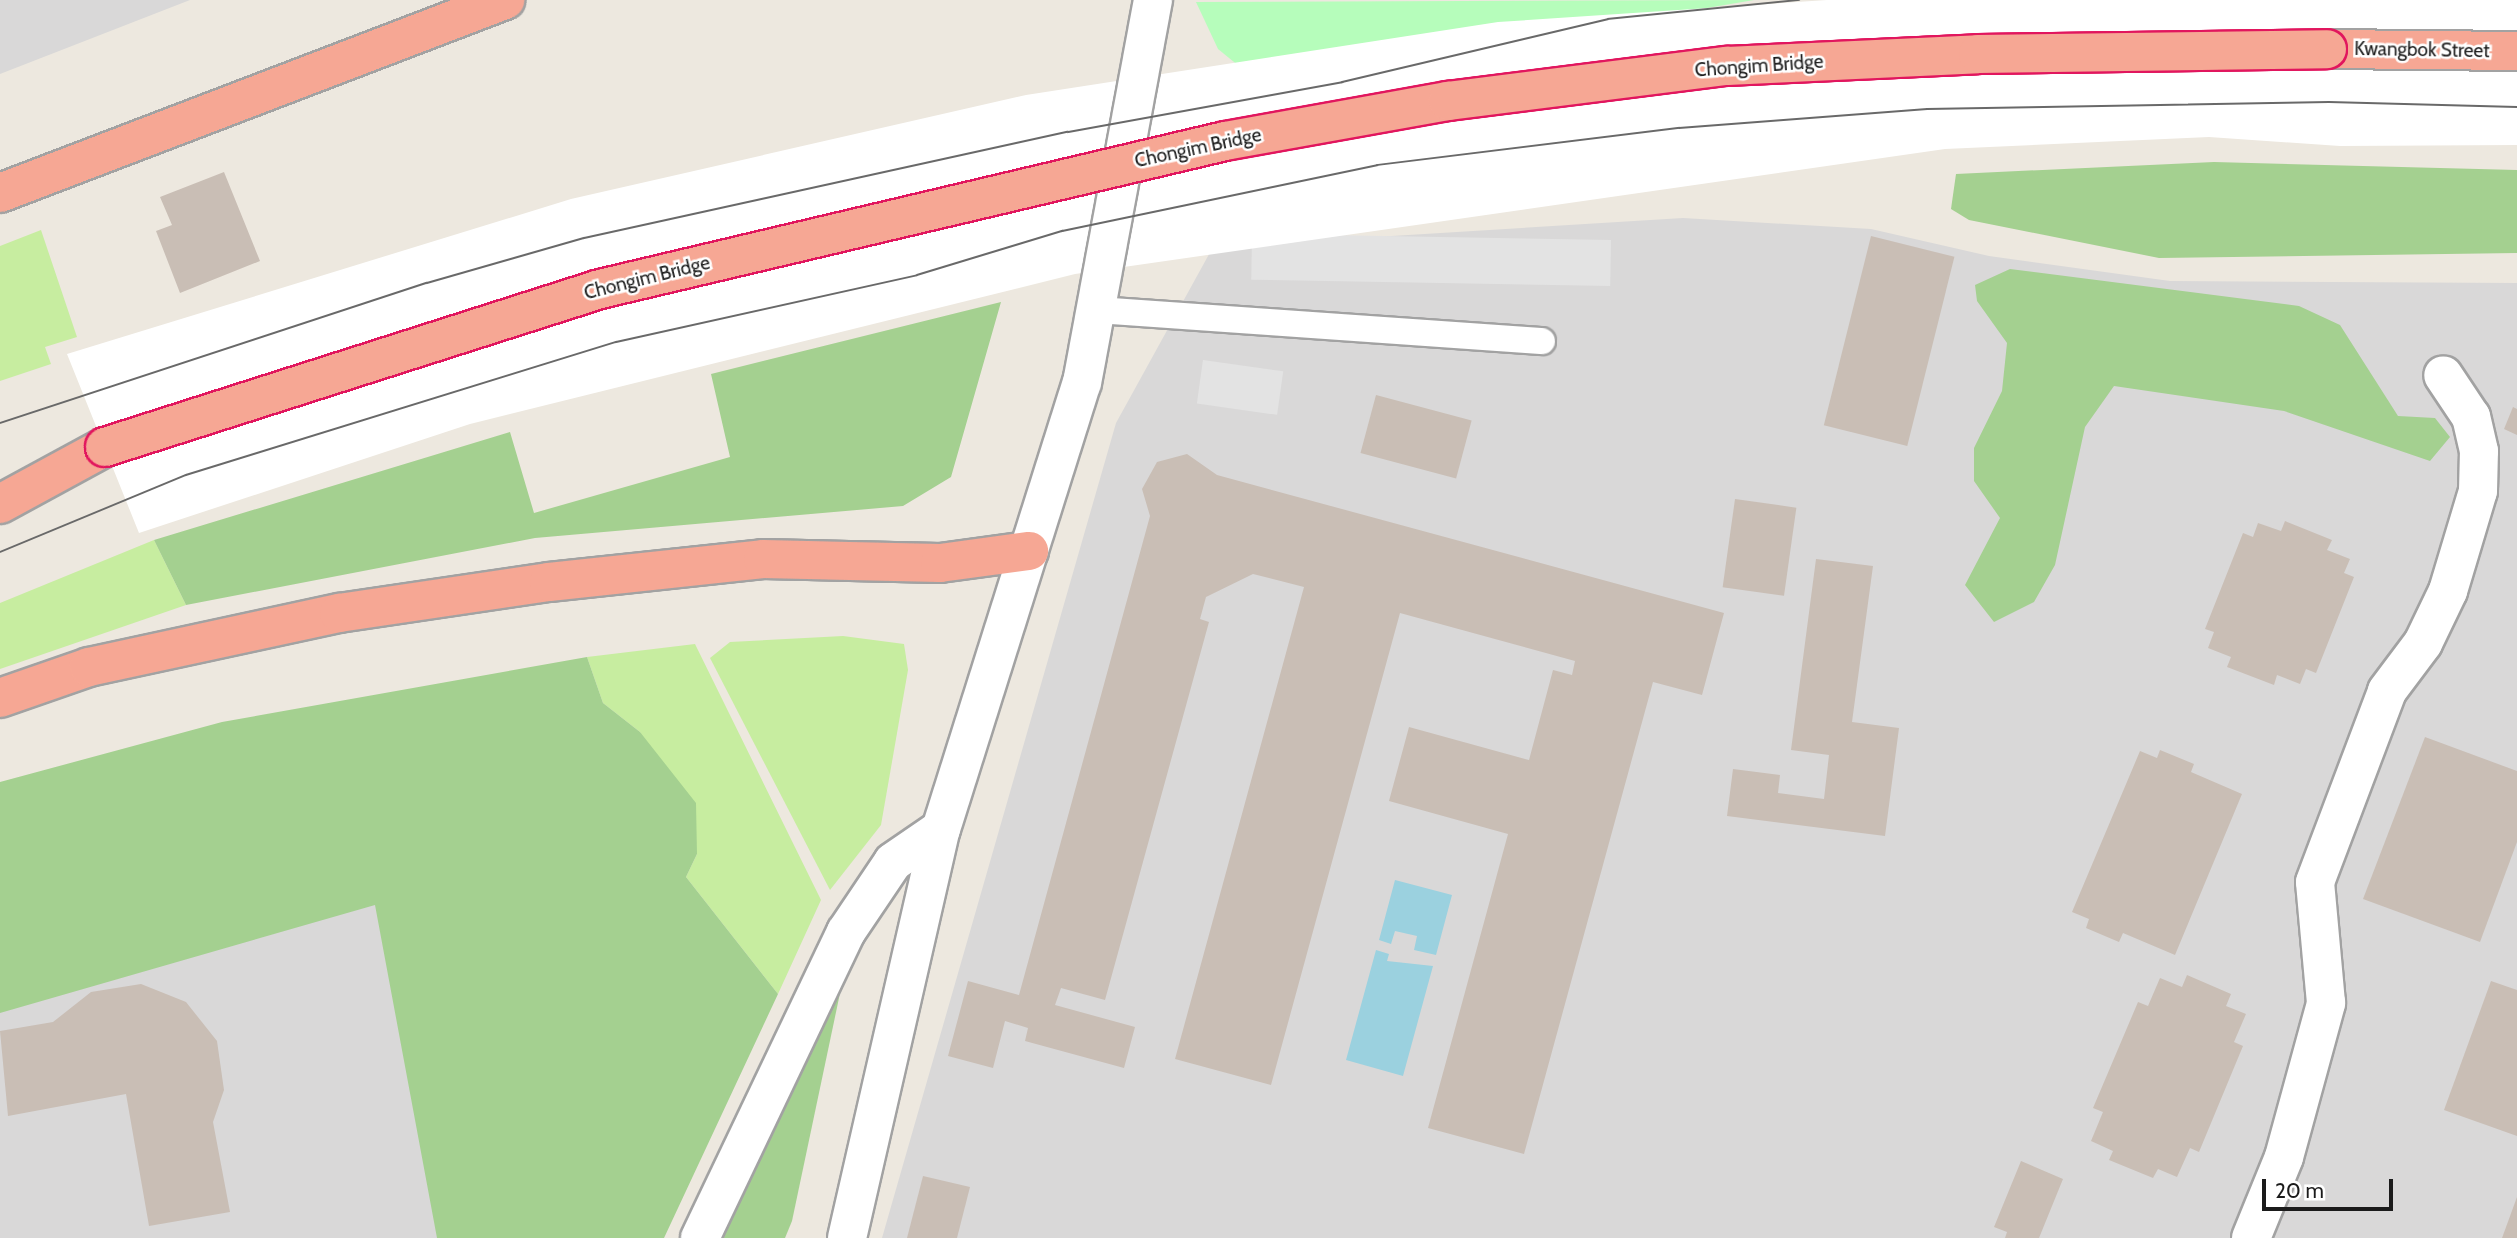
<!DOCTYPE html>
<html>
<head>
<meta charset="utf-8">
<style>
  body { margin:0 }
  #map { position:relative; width:2517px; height:1238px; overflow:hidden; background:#ede8df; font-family:Cabin,sans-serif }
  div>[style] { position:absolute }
  .residential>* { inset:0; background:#d9d8d8 }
  .grass>* { inset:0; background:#c7eda0 }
  .forest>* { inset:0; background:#a4d090 }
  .park>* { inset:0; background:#b6fdbb }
  .parking>* { inset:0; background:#e3e3e3; transform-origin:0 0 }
  .water>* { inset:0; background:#9bd1df }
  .pier>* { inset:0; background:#fff }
  .building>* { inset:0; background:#c9beb5; transform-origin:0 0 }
  .roads { filter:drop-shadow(2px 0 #a2a2a2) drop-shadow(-2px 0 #a2a2a2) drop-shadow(0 2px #a2a2a2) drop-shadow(0 -2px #a2a2a2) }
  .service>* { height:26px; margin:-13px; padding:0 13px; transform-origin:13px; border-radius:13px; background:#fff }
  .minor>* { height:38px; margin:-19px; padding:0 19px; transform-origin:19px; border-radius:19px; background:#fff }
  .tertiary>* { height:38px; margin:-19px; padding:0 19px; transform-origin:19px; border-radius:19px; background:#fff }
  .trunk>* { height:38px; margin:-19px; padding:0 19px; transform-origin:19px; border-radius:19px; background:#f6a794 }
  .tram>* { height:2px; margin:-1px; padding:0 1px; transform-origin:1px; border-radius:1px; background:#696969 }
  .bridges { filter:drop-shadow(2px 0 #e1165e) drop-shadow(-2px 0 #e1165e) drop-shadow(0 2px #e1165e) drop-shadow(0 -2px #e1165e) }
  .trunk-bridge>* { height:38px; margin:-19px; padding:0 19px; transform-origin:19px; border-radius:19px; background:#f6a794 }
  span { translate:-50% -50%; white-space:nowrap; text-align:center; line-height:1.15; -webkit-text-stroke:5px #fff; paint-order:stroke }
  .street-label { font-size:19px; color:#1b1b1b }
  .scale { position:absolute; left:2262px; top:1179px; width:131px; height:32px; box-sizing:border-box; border:4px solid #1b1b1b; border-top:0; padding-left:9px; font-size:21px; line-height:24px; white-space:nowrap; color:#1b1b1b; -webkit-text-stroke:5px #fff; paint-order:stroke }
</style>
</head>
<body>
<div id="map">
  <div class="residential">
    <i style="clip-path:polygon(0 0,190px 0,0 74px)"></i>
    <i style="clip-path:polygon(1683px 218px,1871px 229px,1989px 256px,2170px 281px,2517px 283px,2517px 1238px,882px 1238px,1116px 423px,1213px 247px)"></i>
    <i style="clip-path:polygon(396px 853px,472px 1238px,0 1238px,0 983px)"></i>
  </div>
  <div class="grass">
    <i style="clip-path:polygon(41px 230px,77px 337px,45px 347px,51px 364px,0 381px,0 246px)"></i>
    <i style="clip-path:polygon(154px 540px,186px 605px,0 669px,0 603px)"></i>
    <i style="clip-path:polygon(843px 636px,904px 644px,908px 670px,881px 825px,830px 890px,710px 658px,730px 642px)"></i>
    <i style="clip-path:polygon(695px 644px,821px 900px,778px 994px,686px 877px,697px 854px,640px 732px,603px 703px,587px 657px)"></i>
  </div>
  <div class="forest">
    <i style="clip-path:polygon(2214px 162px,2517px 170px,2517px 253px,2159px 258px,1969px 220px,1951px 209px,1956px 174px)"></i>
    <i style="clip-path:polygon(2010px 269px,2299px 306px,2340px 325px,2398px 416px,2435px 418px,2450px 437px,2430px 461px,2284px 411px,2114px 386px,2085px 427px,2055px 565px,2034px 602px,1994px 622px,1965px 585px,2000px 518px,1974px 481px,1974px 448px,2002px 391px,2007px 343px,1977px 301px,1975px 285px)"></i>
    <i style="clip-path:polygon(1001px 302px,951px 477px,903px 506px,535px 538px,186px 605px,154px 540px,510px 432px,534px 513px,730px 457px,711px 374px)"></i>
    <i style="clip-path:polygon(587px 657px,603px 703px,640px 732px,696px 803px,697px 854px,686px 877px,778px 994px,664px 1238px,437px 1238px,375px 905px,0 1013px,0 782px,222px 722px)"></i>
    <i style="clip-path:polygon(834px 972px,843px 979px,792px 1221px,785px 1238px,722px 1238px)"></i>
  </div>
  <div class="park">
    <i style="clip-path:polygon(1754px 0,1261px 84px,1218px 49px,1196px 2px)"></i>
  </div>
  <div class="parking">
    <i style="left:1611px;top:240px;width:46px;height:359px;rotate:91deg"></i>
    <i style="left:1203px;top:360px;width:81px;height:44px;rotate:8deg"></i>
  </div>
  <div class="water">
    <i style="clip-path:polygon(1395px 880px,1452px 895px,1436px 955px,1414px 950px,1417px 936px,1395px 931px,1391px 944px,1379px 940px)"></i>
    <i style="clip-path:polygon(1376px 950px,1389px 954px,1387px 961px,1433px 966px,1403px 1076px,1346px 1060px)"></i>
  </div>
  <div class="pier">
    <i style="clip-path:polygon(1827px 0,2517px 0,2517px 145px,2340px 146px,2209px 137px,1945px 149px,1075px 274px,470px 424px,139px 533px,67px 354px,571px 199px,1026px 95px,1498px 22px)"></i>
  </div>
  <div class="building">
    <i style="clip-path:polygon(224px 172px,260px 261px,180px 293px,156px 231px,172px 225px,160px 197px)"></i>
    <i style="left:1871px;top:236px;width:86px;height:195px;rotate:14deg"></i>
    <i style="left:1376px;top:395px;width:99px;height:60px;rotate:15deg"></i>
    <i style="clip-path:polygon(2513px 407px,2517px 409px,2517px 435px,2504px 429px)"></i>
    <i style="clip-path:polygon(1187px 454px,1217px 475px,1724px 613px,1702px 695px,1653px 682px,1524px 1154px,1428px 1128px,1508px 834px,1389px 801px,1409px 727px,1529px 760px,1553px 670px,1572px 675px,1575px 661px,1400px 613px,1271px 1085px,1175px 1059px,1304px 587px,1253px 574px,1206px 597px,1200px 619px,1209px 622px,1105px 1000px,1061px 988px,1055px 1005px,1135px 1027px,1124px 1068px,1025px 1041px,1028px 1028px,1005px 1021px,993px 1068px,948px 1056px,968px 981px,1019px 995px,1150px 516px,1142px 489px,1157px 462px)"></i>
    <i style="left:1735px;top:499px;width:62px;height:89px;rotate:8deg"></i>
    <i style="clip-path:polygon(2285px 521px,2332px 540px,2327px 550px,2350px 559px,2344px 573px,2354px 577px,2316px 673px,2306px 669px,2300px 684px,2277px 675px,2274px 685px,2227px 667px,2231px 657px,2208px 648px,2214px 632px,2205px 629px,2243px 533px,2253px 537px,2258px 523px,2281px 531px)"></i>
    <i style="clip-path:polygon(1816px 559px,1873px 566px,1852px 722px,1899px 728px,1885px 836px,1727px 816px,1733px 769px,1780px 775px,1778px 793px,1824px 799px,1829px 755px,1791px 750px)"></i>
    <i style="clip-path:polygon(2425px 737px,2517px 771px,2517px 842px,2480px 942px,2363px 899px)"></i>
    <i style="clip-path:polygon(2160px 750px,2194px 764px,2191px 772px,2242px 794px,2175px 955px,2123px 933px,2119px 942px,2086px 928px,2089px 919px,2072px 912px,2140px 751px,2157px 758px)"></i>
    <i style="clip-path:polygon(2187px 975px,2231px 994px,2226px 1006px,2246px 1014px,2234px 1042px,2243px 1046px,2199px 1152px,2190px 1148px,2177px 1177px,2158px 1169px,2153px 1178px,2109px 1160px,2113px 1151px,2091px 1141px,2103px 1112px,2093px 1108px,2138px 1002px,2148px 1006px,2160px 978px,2182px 987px)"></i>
    <i style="clip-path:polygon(2491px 981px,2517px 990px,2517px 1136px,2444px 1110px)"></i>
    <i style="clip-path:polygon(141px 984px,186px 1002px,217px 1041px,224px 1090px,213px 1122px,230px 1212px,149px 1226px,126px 1094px,8px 1116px,0 1031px,53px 1022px,91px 992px)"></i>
    <i style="clip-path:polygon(2021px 1161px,2063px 1179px,2039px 1238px,2005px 1238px,2007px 1232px,1994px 1227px)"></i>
    <i style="clip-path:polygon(923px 1176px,970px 1187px,957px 1238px,907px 1238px)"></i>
    <i style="clip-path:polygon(2517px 1197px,2517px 1238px,2502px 1238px)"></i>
  </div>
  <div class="roads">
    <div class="service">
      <i style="left:1096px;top:310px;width:447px;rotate:4deg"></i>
    </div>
    <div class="minor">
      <i style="left:700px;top:1238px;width:339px;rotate:-64.5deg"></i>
      <i style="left:846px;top:932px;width:84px;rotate:-56.1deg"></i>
      <i style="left:893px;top:862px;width:58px;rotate:-34.5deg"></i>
      <i style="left:2251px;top:1238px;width:87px;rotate:-67.8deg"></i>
      <i style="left:2284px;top:1157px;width:160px;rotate:-74.7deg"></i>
      <i style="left:2326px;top:1003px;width:121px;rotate:-95.2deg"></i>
      <i style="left:2315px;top:882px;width:204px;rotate:-69.3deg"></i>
      <i style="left:2387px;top:691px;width:60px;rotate:-53.1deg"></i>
      <i style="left:2423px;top:643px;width:58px;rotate:-64.3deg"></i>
      <i style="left:2448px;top:591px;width:104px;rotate:-73.3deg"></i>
      <i style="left:2478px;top:491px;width:40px;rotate:-88.6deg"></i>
      <i style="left:2479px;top:451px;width:35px;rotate:-103deg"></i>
      <i style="left:2471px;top:417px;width:50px;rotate:-123.7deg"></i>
    </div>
    <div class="tertiary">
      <i style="left:847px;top:1238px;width:420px;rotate:-77.1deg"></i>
      <i style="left:941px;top:829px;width:468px;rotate:-72.5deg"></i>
      <i style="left:1082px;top:383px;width:390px;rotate:-79.5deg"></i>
    </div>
    <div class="trunk">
      <i style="left:2327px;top:49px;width:190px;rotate:0.6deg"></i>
      <i style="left:0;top:193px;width:541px;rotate:-20.92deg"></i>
      <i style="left:0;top:504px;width:119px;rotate:-28.5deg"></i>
      <i style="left:0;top:698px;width:94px;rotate:-19.2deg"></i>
      <i style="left:89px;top:667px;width:256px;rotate:-12.2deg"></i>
      <i style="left:339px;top:613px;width:212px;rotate:-8.4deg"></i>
      <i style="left:549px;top:582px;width:215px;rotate:-6.1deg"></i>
      <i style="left:763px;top:559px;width:177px;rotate:1.3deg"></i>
      <i style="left:940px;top:563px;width:90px;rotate:-7.7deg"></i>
    </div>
  </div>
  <div class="tram">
    <i style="left:0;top:423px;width:449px;rotate:-18.2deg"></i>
    <i style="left:427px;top:283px;width:163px;rotate:-16deg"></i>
    <i style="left:584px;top:238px;width:495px;rotate:-12.4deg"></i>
    <i style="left:1068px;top:132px;width:279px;rotate:-10.3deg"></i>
    <i style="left:1342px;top:82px;width:273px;rotate:-13.3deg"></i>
    <i style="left:1608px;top:19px;width:192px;rotate:-5.7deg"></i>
    <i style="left:0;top:552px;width:201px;rotate:-22.5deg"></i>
    <i style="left:186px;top:475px;width:450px;rotate:-17.2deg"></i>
    <i style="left:616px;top:342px;width:308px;rotate:-12.5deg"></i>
    <i style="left:917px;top:275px;width:152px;rotate:-16.9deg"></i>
    <i style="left:1062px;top:231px;width:322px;rotate:-11.8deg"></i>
    <i style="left:1377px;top:165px;width:304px;rotate:-7deg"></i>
    <i style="left:1679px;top:128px;width:249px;rotate:-4.4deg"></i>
    <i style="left:1927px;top:109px;width:402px;rotate:-1deg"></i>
    <i style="left:2329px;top:102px;width:188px;rotate:1.5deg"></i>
  </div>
  <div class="bridges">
    <div class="trunk-bridge">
      <i style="left:105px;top:447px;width:520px;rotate:-17.7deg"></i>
      <i style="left:600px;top:289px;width:642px;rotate:-13.32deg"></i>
      <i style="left:1225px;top:141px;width:227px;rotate:-10.2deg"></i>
      <i style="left:1448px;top:101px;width:281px;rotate:-7.2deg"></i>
      <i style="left:1727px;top:66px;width:251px;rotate:-2.7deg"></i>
      <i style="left:1978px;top:54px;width:349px;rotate:-0.8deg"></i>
    </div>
  </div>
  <div class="street-label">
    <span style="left:2422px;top:50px;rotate:1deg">Kwangbok Street</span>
    <span style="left:1759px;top:66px;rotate:-4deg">Chongim Bridge</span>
    <span style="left:1198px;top:148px;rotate:-12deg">Chongim Bridge</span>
    <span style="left:647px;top:278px;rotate:-14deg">Chongim Bridge</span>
  </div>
  <div class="scale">20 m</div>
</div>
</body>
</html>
